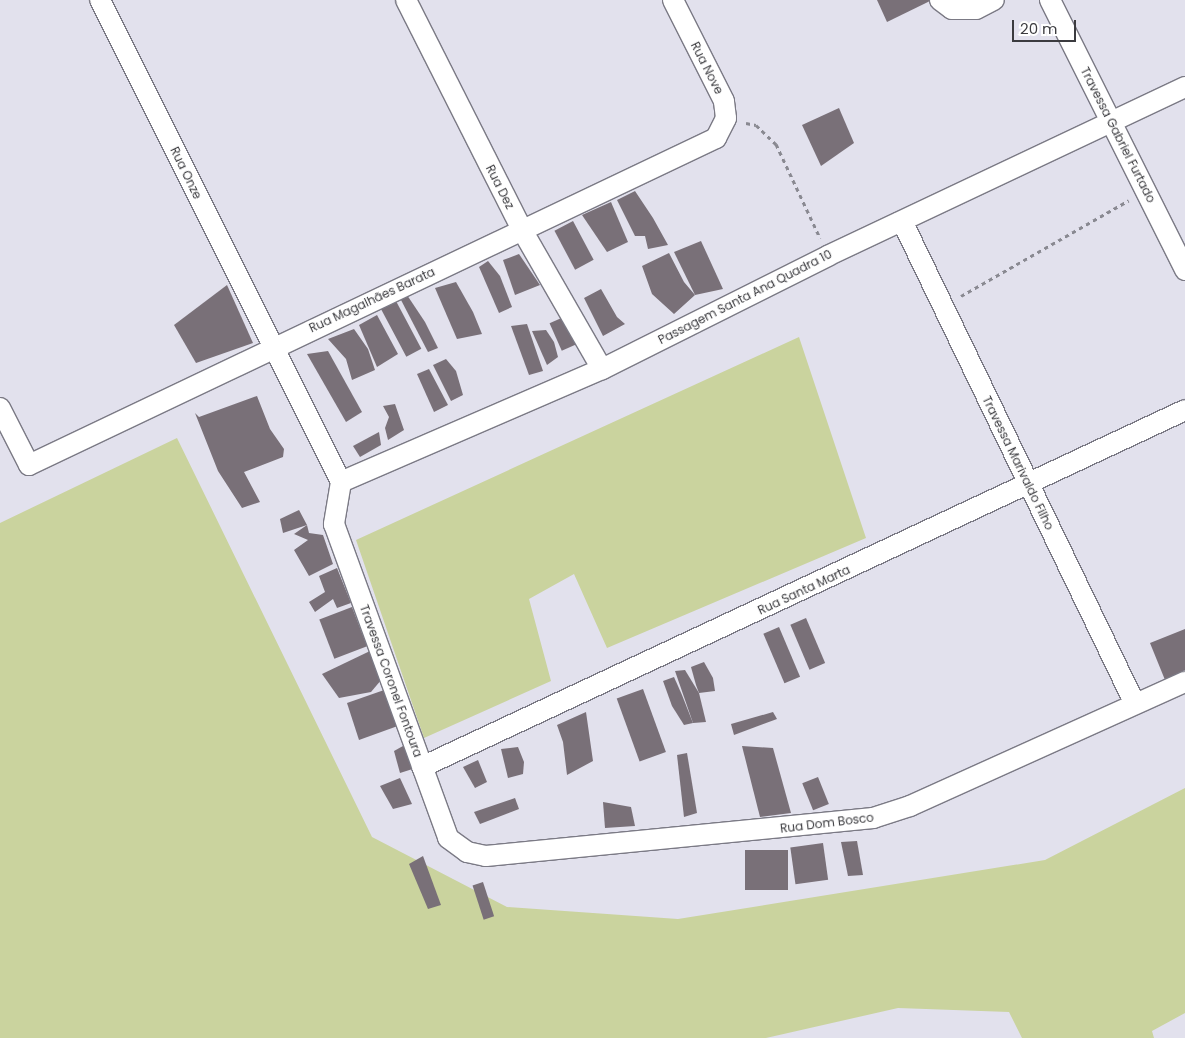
<!DOCTYPE html>
<html>
<head>
<meta charset="utf-8">
<style>
  body { margin:0 }
  #map { position:relative; width:1185px; height:1038px; overflow:hidden; background:#e2e1ed; font-family:Poppins,sans-serif }
  div>[style] { position:absolute }
  .green>* { inset:0; background:#cad39e }
  .building>* { inset:0; background:#797078; transform-origin:0 0 }
  .path>* { height:3px; margin-top:-1.5px; transform-origin:0; background:repeating-linear-gradient(90deg,#898991 0 4px,transparent 0 8px) }
  .roads { filter:drop-shadow(1px 0 #7b7a85) drop-shadow(-1px 0 #7b7a85) drop-shadow(0 1px #7b7a85) drop-shadow(0 -1px #7b7a85) }
  .minor>* { height:20px; margin:-10px; padding:0 10px; transform-origin:10px; border-radius:10px; background:#fff }
  span { translate:-50% -50%; white-space:nowrap; text-align:center; line-height:1.15; -webkit-text-stroke:5px #fff; paint-order:stroke }
  .street-label { font-size:12px; color:#3b3b3f }
  .scale { position:absolute; left:1012px; top:20px; width:64px; height:22px; box-sizing:border-box; border:2px solid #3b3b3f; border-top:0; padding-left:6px; font-size:15px; line-height:18px; white-space:nowrap; color:#3b3b3f; -webkit-text-stroke:4px #fff; paint-order:stroke }
</style>
</head>
<body>
<div id="map">
  <div class="green">
    <i style="clip-path:polygon(799px 337px,866px 538px,607px 648px,574px 574px,529px 599px,551px 681px,424px 738px,356px 540px)"></i>
    <i style="clip-path:polygon(177px 438px,372px 837px,507px 907px,678px 919px,1045px 860px,1185px 788px,1185px 1013px,1152px 1031px,1154px 1038px,1022px 1038px,1009px 1012px,898px 1008px,766px 1038px,0 1038px,0 523px)"></i>
  </div>
  <div class="building">
    <i style="clip-path:polygon(877px 0,929px 0,930px 1px,887px 22px)"></i>
    <i style="clip-path:polygon(839px 108px,854px 143px,821px 166px,802px 125px)"></i>
    <i style="clip-path:polygon(635px 191px,653px 218px,668px 245px,648px 249px,645px 236px,635px 236px,617px 200px)"></i>
    <i style="clip-path:polygon(611px 202px,628px 242px,607px 252px,582px 215px)"></i>
    <i style="left:573px;top:221px;width:44px;height:21px;rotate:62deg"></i>
    <i style="clip-path:polygon(701px 241px,723px 289px,695px 295px,674px 252px)"></i>
    <i style="clip-path:polygon(669px 253px,684px 282px,695px 295px,674px 314px,652px 294px,642px 266px)"></i>
    <i style="clip-path:polygon(519px 254px,540px 285px,515px 295px,503px 260px)"></i>
    <i style="clip-path:polygon(488px 261px,500px 276px,512px 307px,499px 313px,479px 267px)"></i>
    <i style="clip-path:polygon(456px 282px,473px 312px,482px 334px,457px 339px,435px 288px)"></i>
    <i style="clip-path:polygon(227px 285px,253px 343px,196px 363px,174px 325px)"></i>
    <i style="clip-path:polygon(601px 289px,617px 317px,625px 324px,603px 336px,584px 298px)"></i>
    <i style="clip-path:polygon(407px 295px,425px 322px,438px 348px,428px 352px,401px 300px)"></i>
    <i style="left:396px;top:301px;width:54px;height:17px;rotate:62deg"></i>
    <i style="clip-path:polygon(377px 315px,398px 354px,377px 367px,359px 325px)"></i>
    <i style="left:566px;top:316px;width:30px;height:18px;rotate:66deg"></i>
    <i style="clip-path:polygon(527px 324px,543px 371px,529px 375px,511px 326px)"></i>
    <i style="clip-path:polygon(354px 329px,368px 349px,375px 370px,352px 380px,346px 359px,328px 339px)"></i>
    <i style="clip-path:polygon(546px 330px,554px 342px,558px 357px,547px 365px,532px 331px)"></i>
    <i style="clip-path:polygon(328px 351px,362px 412px,346px 422px,307px 354px)"></i>
    <i style="clip-path:polygon(446px 359px,456px 371px,463px 395px,451px 401px,433px 365px)"></i>
    <i style="clip-path:polygon(429px 369px,448px 405px,434px 412px,417px 374px)"></i>
    <i style="clip-path:polygon(257px 396px,270px 429px,284px 449px,283px 457px,244px 472px,260px 502px,242px 508px,218px 471px,195px 413px,199px 417px)"></i>
    <i style="clip-path:polygon(395px 404px,404px 430px,388px 440px,385px 428px,389px 417px,383px 406px)"></i>
    <i style="clip-path:polygon(379px 432px,381px 445px,360px 457px,353px 446px)"></i>
    <i style="clip-path:polygon(299px 510px,307px 525px,283px 533px,280px 519px)"></i>
    <i style="clip-path:polygon(307px 525px,309px 533px,323px 535px,333px 564px,309px 576px,294px 550px,308px 540px,294px 534px)"></i>
    <i style="clip-path:polygon(337px 568px,351px 603px,337px 608px,333px 599px,315px 612px,309px 602px,325px 592px,319px 576px)"></i>
    <i style="left:352px;top:607px;width:42px;height:35px;rotate:69deg"></i>
    <i style="left:806px;top:618px;width:49px;height:17px;rotate:67deg"></i>
    <i style="left:779px;top:627px;width:54px;height:17px;rotate:67deg"></i>
    <i style="clip-path:polygon(1185px 629px,1185px 670px,1165px 680px,1150px 643px)"></i>
    <i style="clip-path:polygon(370px 651px,382px 679px,371px 692px,339px 698px,322px 674px)"></i>
    <i style="clip-path:polygon(704px 662px,713px 678px,715px 691px,699px 693px,696px 685px,691px 667px)"></i>
    <i style="clip-path:polygon(685px 670px,699px 693px,706px 722px,693px 723px,675px 671px)"></i>
    <i style="clip-path:polygon(674px 677px,682px 695px,693px 723px,684px 725px,672px 706px,663px 681px)"></i>
    <i style="clip-path:polygon(387px 689px,406px 723px,359px 740px,347px 703px)"></i>
    <i style="left:643px;top:689px;width:67px;height:28px;rotate:70deg"></i>
    <i style="clip-path:polygon(586px 712px,593px 761px,567px 775px,563px 742px,557px 725px)"></i>
    <i style="clip-path:polygon(773px 712px,777px 719px,734px 735px,731px 724px)"></i>
    <i style="clip-path:polygon(412px 741px,422px 766px,400px 773px,394px 751px)"></i>
    <i style="clip-path:polygon(742px 746px,773px 748px,791px 813px,760px 817px)"></i>
    <i style="clip-path:polygon(518px 747px,524px 762px,523px 774px,508px 778px,501px 749px)"></i>
    <i style="clip-path:polygon(687px 753px,697px 813px,684px 817px,677px 755px)"></i>
    <i style="clip-path:polygon(478px 760px,487px 782px,475px 788px,463px 767px)"></i>
    <i style="left:818px;top:777px;width:29px;height:17px;rotate:68deg"></i>
    <i style="clip-path:polygon(400px 778px,412px 804px,393px 809px,380px 786px)"></i>
    <i style="clip-path:polygon(515px 798px,519px 809px,480px 824px,474px 812px)"></i>
    <i style="clip-path:polygon(603px 802px,631px 807px,635px 826px,605px 828px)"></i>
    <i style="clip-path:polygon(857px 841px,863px 875px,848px 876px,841px 842px)"></i>
    <i style="left:823px;top:843px;width:37px;height:33px;rotate:82deg"></i>
    <i style="left:745px;top:850px;width:43px;height:40px"></i>
    <i style="clip-path:polygon(423px 856px,441px 905px,428px 909px,409px 864px)"></i>
    <i style="left:483px;top:882px;width:36px;height:11px;rotate:72deg"></i>
  </div>
  <div class="path">
    <i style="left:746px;top:123px;width:10px;rotate:11deg"></i>
    <i style="left:756px;top:125px;width:28px;rotate:44deg"></i>
    <i style="left:776px;top:144px;width:104px;rotate:64.9deg"></i>
    <i style="left:961px;top:296px;width:193px;rotate:-29.7deg"></i>
  </div>
  <div class="roads">
    <div class="minor">
      <i style="left:100px;top:0;width:539px;rotate:63.43deg"></i>
      <i style="left:406px;top:0;width:258px;rotate:63.2deg"></i>
      <i style="left:522px;top:230px;width:160px;rotate:60.1deg"></i>
      <i style="left:940px;top:0;width:15px;rotate:37deg"></i>
      <i style="left:952px;top:9px;width:24px"></i>
      <i style="left:976px;top:9px;width:20px;rotate:-27deg"></i>
      <i style="left:1050px;top:0;width:302px;rotate:63.4deg"></i>
      <i style="left:1185px;top:87px;width:395px;rotate:154.7deg"></i>
      <i style="left:828px;top:256px;width:253px;rotate:153.4deg"></i>
      <i style="left:602px;top:369px;width:284px;rotate:156.6deg"></i>
      <i style="left:341px;top:482px;width:43px;rotate:99.5deg"></i>
      <i style="left:334px;top:524px;width:334px;rotate:70deg"></i>
      <i style="left:448px;top:838px;width:24px;rotate:36deg"></i>
      <i style="left:467px;top:852px;width:19px;rotate:12deg"></i>
      <i style="left:486px;top:856px;width:389px;rotate:-5.6deg"></i>
      <i style="left:873px;top:818px;width:39px;rotate:-18deg"></i>
      <i style="left:910px;top:806px;width:302px;rotate:-24.3deg"></i>
      <i style="left:902px;top:221px;width:536px;rotate:64.25deg"></i>
      <i style="left:0;top:408px;width:64px;rotate:63deg"></i>
      <i style="left:29px;top:465px;width:761px;rotate:-25.45deg"></i>
      <i style="left:716px;top:138px;width:22px;rotate:-63deg"></i>
      <i style="left:726px;top:118px;width:17px;rotate:-97deg"></i>
      <i style="left:724px;top:101px;width:113px;rotate:-116.8deg"></i>
      <i style="left:422px;top:767px;width:842px;rotate:-25.07deg"></i>
    </div>
  </div>
  <div class="street-label">
    <span style="left:707px;top:68px;rotate:63deg">Rua Nove</span>
    <span style="left:1118px;top:135px;rotate:63deg">Travessa Gabriel Furtado</span>
    <span style="left:186px;top:173px;rotate:64deg">Rua Onze</span>
    <span style="left:500px;top:187px;rotate:63deg">Rua Dez</span>
    <span style="left:745px;top:297px;rotate:-27deg">Passagem Santa Ana Quadra 10</span>
    <span style="left:372px;top:300px;rotate:-25deg">Rua Magalhães Barata</span>
    <span style="left:1018px;top:463px;rotate:64deg">Travessa Marivaldo Filho</span>
    <span style="left:804px;top:590px;rotate:-25deg">Rua Santa Marta</span>
    <span style="left:391px;top:681px;rotate:70deg">Travessa Coronel Fontoura</span>
    <span style="left:827px;top:823px;rotate:-7deg">Rua Dom Bosco</span>
  </div>
  <div class="scale">20 m</div>
</div>
</body>
</html>
